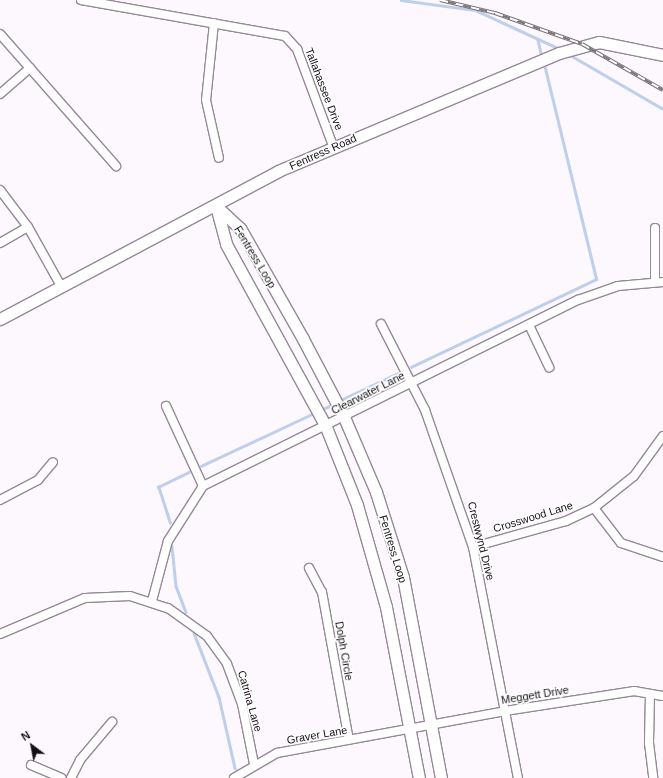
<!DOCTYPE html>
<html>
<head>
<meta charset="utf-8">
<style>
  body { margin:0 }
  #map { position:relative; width:663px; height:778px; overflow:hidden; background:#fdf7fe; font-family:Helvetica,sans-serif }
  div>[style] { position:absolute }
  .stream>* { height:2.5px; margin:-1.25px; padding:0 1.25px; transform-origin:1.25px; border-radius:1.25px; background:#becfeb }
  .roads { filter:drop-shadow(1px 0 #958997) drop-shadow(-1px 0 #958997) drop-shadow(0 1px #958997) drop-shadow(0 -1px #958997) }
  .street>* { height:8px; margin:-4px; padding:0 4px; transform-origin:4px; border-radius:4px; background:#fff }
  .secondary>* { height:11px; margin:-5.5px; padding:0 5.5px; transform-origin:5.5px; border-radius:5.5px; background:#fff }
  .rail>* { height:4px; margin-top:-2px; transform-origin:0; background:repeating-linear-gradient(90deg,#fff 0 8px,#79747a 0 16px); box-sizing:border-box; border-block:1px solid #79747a }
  span { translate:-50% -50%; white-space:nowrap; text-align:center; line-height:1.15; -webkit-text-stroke:3.5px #fff; paint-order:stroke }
  .street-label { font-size:11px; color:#141015 }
  .north { position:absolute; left:12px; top:726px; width:40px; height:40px; -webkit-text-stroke:3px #fff; paint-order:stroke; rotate:328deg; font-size:11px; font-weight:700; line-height:16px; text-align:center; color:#141015 }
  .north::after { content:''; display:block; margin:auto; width:14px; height:18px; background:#141015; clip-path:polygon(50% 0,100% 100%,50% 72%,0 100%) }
</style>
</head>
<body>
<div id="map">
  <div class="stream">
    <i style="left:401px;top:0;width:75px;rotate:7.7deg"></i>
    <i style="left:475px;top:10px;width:94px;rotate:24.6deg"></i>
    <i style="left:538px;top:40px;width:13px;rotate:77deg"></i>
    <i style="left:572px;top:56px;width:105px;rotate:30.2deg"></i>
    <i style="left:411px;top:367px;width:205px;rotate:-25.4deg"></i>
    <i style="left:596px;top:279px;width:217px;rotate:-103.6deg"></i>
    <i style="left:341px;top:400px;width:63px;rotate:-25.3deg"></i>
    <i style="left:323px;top:409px;width:10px;rotate:-24deg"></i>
    <i style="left:201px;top:466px;width:125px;rotate:-25.1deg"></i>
    <i style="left:170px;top:523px;width:38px;rotate:-108deg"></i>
    <i style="left:158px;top:487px;width:34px;rotate:-26deg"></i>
    <i style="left:172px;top:546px;width:40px;rotate:84.3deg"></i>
    <i style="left:176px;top:586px;width:28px;rotate:69deg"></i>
    <i style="left:194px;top:633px;width:69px;rotate:68.7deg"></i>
    <i style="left:219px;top:697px;width:73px;rotate:77.3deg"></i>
  </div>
  <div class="roads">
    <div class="street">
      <i style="left:81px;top:0;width:207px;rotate:10deg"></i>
      <i style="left:285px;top:36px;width:18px;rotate:47deg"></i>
      <i style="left:297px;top:49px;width:103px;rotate:69.6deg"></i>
      <i style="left:214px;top:23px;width:77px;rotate:95.9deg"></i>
      <i style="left:206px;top:100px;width:59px;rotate:77.4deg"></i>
      <i style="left:0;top:34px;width:176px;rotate:48.7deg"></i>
      <i style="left:0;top:94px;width:40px;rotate:-41deg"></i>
      <i style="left:0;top:190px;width:46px;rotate:52.9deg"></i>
      <i style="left:28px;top:227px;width:68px;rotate:60.8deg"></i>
      <i style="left:0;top:243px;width:32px;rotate:-30deg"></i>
      <i style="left:655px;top:281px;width:53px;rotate:-90deg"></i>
      <i style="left:381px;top:324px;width:97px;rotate:62.9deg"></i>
      <i style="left:425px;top:410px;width:145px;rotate:70.7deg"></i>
      <i style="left:473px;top:547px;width:235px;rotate:79deg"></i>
      <i style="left:529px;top:325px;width:47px;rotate:64.5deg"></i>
      <i style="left:166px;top:406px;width:88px;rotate:65.2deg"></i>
      <i style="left:0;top:500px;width:43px;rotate:-27.8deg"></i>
      <i style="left:38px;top:480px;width:23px;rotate:-50deg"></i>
      <i style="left:594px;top:508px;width:44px;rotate:52.4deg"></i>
      <i style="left:621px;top:543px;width:44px;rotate:18.4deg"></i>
      <i style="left:473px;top:547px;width:97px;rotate:-15.6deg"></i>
      <i style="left:566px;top:521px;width:31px;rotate:-25deg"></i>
      <i style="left:594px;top:508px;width:51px;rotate:-38.7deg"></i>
      <i style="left:634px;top:476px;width:49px;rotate:-54.1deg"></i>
      <i style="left:309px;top:568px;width:27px;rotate:62deg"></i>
      <i style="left:322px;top:592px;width:150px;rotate:79.7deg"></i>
      <i style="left:152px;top:601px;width:62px;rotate:-75.1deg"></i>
      <i style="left:168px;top:541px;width:65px;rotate:-57.5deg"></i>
      <i style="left:203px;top:486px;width:419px;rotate:-26.4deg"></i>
      <i style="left:578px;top:300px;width:42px;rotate:-19.3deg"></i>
      <i style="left:618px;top:286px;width:45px;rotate:-5.1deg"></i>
      <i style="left:0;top:634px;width:92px;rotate:-23deg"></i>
      <i style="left:85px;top:598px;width:45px;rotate:-2.5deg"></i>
      <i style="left:130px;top:596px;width:40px;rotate:18deg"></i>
      <i style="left:168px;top:608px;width:48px;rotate:35.7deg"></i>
      <i style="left:207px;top:636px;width:34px;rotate:54deg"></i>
      <i style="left:227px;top:664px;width:43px;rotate:69.4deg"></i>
      <i style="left:242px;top:704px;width:61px;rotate:78.7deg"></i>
      <i style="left:650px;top:694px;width:49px;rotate:91.2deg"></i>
      <i style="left:649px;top:743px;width:35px;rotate:83deg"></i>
      <i style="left:31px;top:765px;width:33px;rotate:23deg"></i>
      <i style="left:71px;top:778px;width:20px;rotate:-63deg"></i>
      <i style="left:80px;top:760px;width:50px;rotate:-49.9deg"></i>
      <i style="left:234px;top:778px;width:50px;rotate:-30.2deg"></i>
      <i style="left:277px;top:753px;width:232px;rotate:-10.4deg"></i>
      <i style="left:505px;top:711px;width:131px;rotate:-8.8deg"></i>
      <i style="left:634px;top:691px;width:29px;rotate:10deg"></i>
    </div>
    <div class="secondary">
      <i style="left:216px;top:206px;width:33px;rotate:43deg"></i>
      <i style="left:240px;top:228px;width:128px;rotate:60.4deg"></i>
      <i style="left:303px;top:339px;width:88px;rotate:62.3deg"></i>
      <i style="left:344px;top:417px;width:82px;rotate:66.9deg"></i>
      <i style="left:376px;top:492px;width:89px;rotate:72.4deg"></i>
      <i style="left:403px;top:577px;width:205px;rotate:79.3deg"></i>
      <i style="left:216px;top:206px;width:39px;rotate:75deg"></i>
      <i style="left:226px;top:244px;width:209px;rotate:61.3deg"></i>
      <i style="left:326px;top:427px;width:84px;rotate:68.3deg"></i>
      <i style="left:357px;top:505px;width:106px;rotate:74.1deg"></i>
      <i style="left:386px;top:607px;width:174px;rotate:79.1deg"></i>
      <i style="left:0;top:319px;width:315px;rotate:-28deg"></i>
      <i style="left:278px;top:171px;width:305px;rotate:-22.8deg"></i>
      <i style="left:559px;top:53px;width:41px;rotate:-15.4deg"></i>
      <i style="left:599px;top:42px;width:65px;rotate:11.5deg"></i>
    </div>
  </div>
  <div class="rail">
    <i style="left:440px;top:0;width:57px;rotate:13.3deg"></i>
    <i style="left:495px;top:13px;width:92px;rotate:19.6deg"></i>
    <i style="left:582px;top:44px;width:93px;rotate:29.6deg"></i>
  </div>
  <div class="street-label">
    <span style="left:324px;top:89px;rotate:69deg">Tallahassee Drive</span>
    <span style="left:323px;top:152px;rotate:-24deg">Fentress Road</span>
    <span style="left:255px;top:257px;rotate:59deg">Fentress Loop</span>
    <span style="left:368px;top:393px;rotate:-27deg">Clearwater Lane</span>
    <span style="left:533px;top:517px;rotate:-17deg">Crosswood Lane</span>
    <span style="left:481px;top:541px;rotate:76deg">Crestwynd Drive</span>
    <span style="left:393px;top:549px;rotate:73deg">Fentress Loop</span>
    <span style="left:344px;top:651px;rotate:80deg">Dolph Circle</span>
    <span style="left:535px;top:695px;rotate:-9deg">Meggett Drive</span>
    <span style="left:250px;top:701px;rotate:74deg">Catrina Lane</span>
    <span style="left:317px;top:735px;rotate:-10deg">Graver Lane</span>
  </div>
  <div class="north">N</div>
</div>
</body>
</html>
